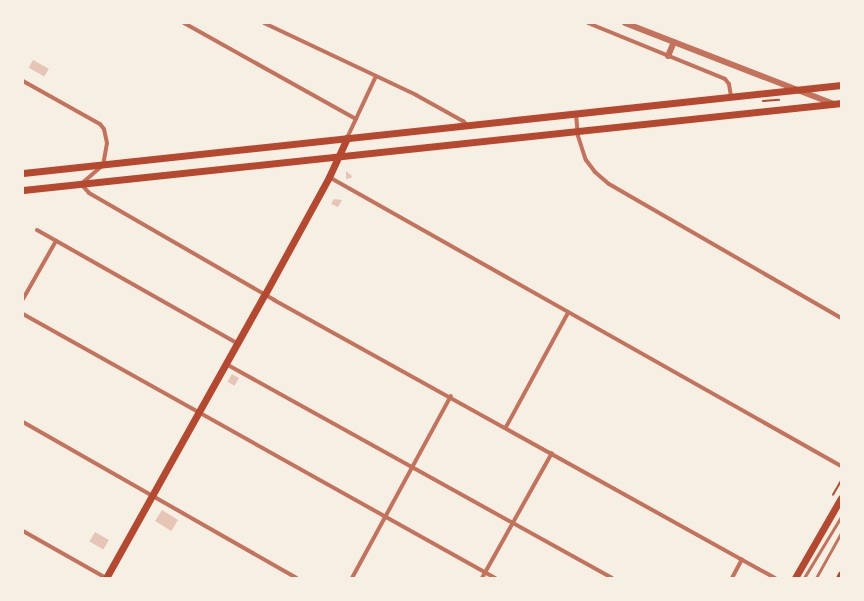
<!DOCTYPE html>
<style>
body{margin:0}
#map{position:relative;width:864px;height:601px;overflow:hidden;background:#f6efe4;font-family:Roboto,sans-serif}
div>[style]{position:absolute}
.building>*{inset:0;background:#e6c5b7;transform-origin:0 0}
.path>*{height:1.5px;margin:-0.75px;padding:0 0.75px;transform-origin:0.75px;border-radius:0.75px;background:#b5482f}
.service>*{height:2.5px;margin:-1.25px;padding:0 1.25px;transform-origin:1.25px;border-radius:1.25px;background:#c5725c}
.minor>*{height:4px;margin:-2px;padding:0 2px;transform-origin:2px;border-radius:2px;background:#c5725c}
.tertiary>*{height:6px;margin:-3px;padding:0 3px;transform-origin:3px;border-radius:3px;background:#c5725c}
.secondary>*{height:7px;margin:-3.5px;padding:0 3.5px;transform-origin:3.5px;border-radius:3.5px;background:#b5482f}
span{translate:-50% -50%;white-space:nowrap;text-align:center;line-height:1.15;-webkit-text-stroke:4px #f6efe4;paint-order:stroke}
.frame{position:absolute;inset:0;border:24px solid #f6efe4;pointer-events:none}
</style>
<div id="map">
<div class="building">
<div style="left:33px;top:60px;width:18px;height:9px;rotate:29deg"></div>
<div style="clip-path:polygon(346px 171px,352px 176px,351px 178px,346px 179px)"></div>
<div style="clip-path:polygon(334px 199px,342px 200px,338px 207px,331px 204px)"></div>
<div style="left:232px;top:374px;width:8px;height:9px;rotate:30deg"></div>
<div style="left:162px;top:510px;width:19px;height:13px;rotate:32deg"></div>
<div style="left:95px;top:532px;width:16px;height:11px;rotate:30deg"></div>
</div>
<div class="path">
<div style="left:763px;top:101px;width:16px;rotate:-4deg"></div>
<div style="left:833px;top:495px;width:16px;rotate:-60deg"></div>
</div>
<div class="service">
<div style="left:804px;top:578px;width:71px;rotate:-58.8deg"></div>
<div style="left:816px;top:578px;width:51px;rotate:-60.9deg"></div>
</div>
<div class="minor">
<div style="left:184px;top:23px;width:197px;rotate:29.2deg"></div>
<div style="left:264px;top:23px;width:168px;rotate:25.3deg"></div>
<div style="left:416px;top:95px;width:54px;rotate:29deg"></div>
<div style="left:463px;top:121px;width:6px;rotate:45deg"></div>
<div style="left:588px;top:23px;width:148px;rotate:22.2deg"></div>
<div style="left:725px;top:79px;width:6px;rotate:51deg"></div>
<div style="left:729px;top:84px;width:13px;rotate:81deg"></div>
<div style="left:23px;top:81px;width:88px;rotate:29.2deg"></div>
<div style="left:100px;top:124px;width:6px;rotate:51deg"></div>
<div style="left:104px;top:129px;width:14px;rotate:78deg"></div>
<div style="left:107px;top:143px;width:22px;rotate:100deg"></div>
<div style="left:103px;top:165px;width:29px;rotate:139deg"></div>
<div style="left:81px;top:184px;width:12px;rotate:48deg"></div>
<div style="left:89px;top:193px;width:214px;rotate:30deg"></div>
<div style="left:274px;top:300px;width:573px;rotate:29.03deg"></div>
<div style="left:576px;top:114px;width:22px;rotate:85deg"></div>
<div style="left:578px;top:136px;width:25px;rotate:72deg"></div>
<div style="left:586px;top:160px;width:15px;rotate:53deg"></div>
<div style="left:595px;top:172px;width:18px;rotate:41deg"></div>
<div style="left:609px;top:184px;width:268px;rotate:30deg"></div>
<div style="left:347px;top:138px;width:68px;rotate:-64.9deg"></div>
<div style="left:329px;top:177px;width:588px;rotate:29.44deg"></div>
<div style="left:37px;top:230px;width:230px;rotate:29.5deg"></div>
<div style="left:23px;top:299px;width:67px;rotate:-60.4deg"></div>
<div style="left:23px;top:314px;width:541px;rotate:29.22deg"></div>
<div style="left:226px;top:364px;width:441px;rotate:29deg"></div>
<div style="left:23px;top:422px;width:315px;rotate:29.7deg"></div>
<div style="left:506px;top:427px;width:130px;rotate:-61.5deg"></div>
<div style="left:23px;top:531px;width:95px;rotate:29.5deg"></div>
<div style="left:352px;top:578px;width:207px;rotate:-61.5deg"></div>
<div style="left:482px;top:578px;width:143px;rotate:-60.8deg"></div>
<div style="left:732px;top:578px;width:21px;rotate:-62deg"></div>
</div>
<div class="tertiary">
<div style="left:625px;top:23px;width:224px;rotate:21.2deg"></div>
<div style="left:668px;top:56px;width:15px;rotate:-67deg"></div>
</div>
<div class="secondary">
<div style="left:23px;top:173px;width:823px;rotate:-6.14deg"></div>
<div style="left:23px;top:190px;width:823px;rotate:-6.07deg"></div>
<div style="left:106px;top:578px;width:325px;rotate:-60.8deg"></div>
<div style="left:265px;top:294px;width:133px;rotate:-61.3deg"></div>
<div style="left:329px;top:177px;width:43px;rotate:-65.2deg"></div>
<div style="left:795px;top:578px;width:92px;rotate:-60.1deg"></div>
<div style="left:839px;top:578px;width:4px;rotate:-63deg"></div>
</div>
<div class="frame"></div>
</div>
